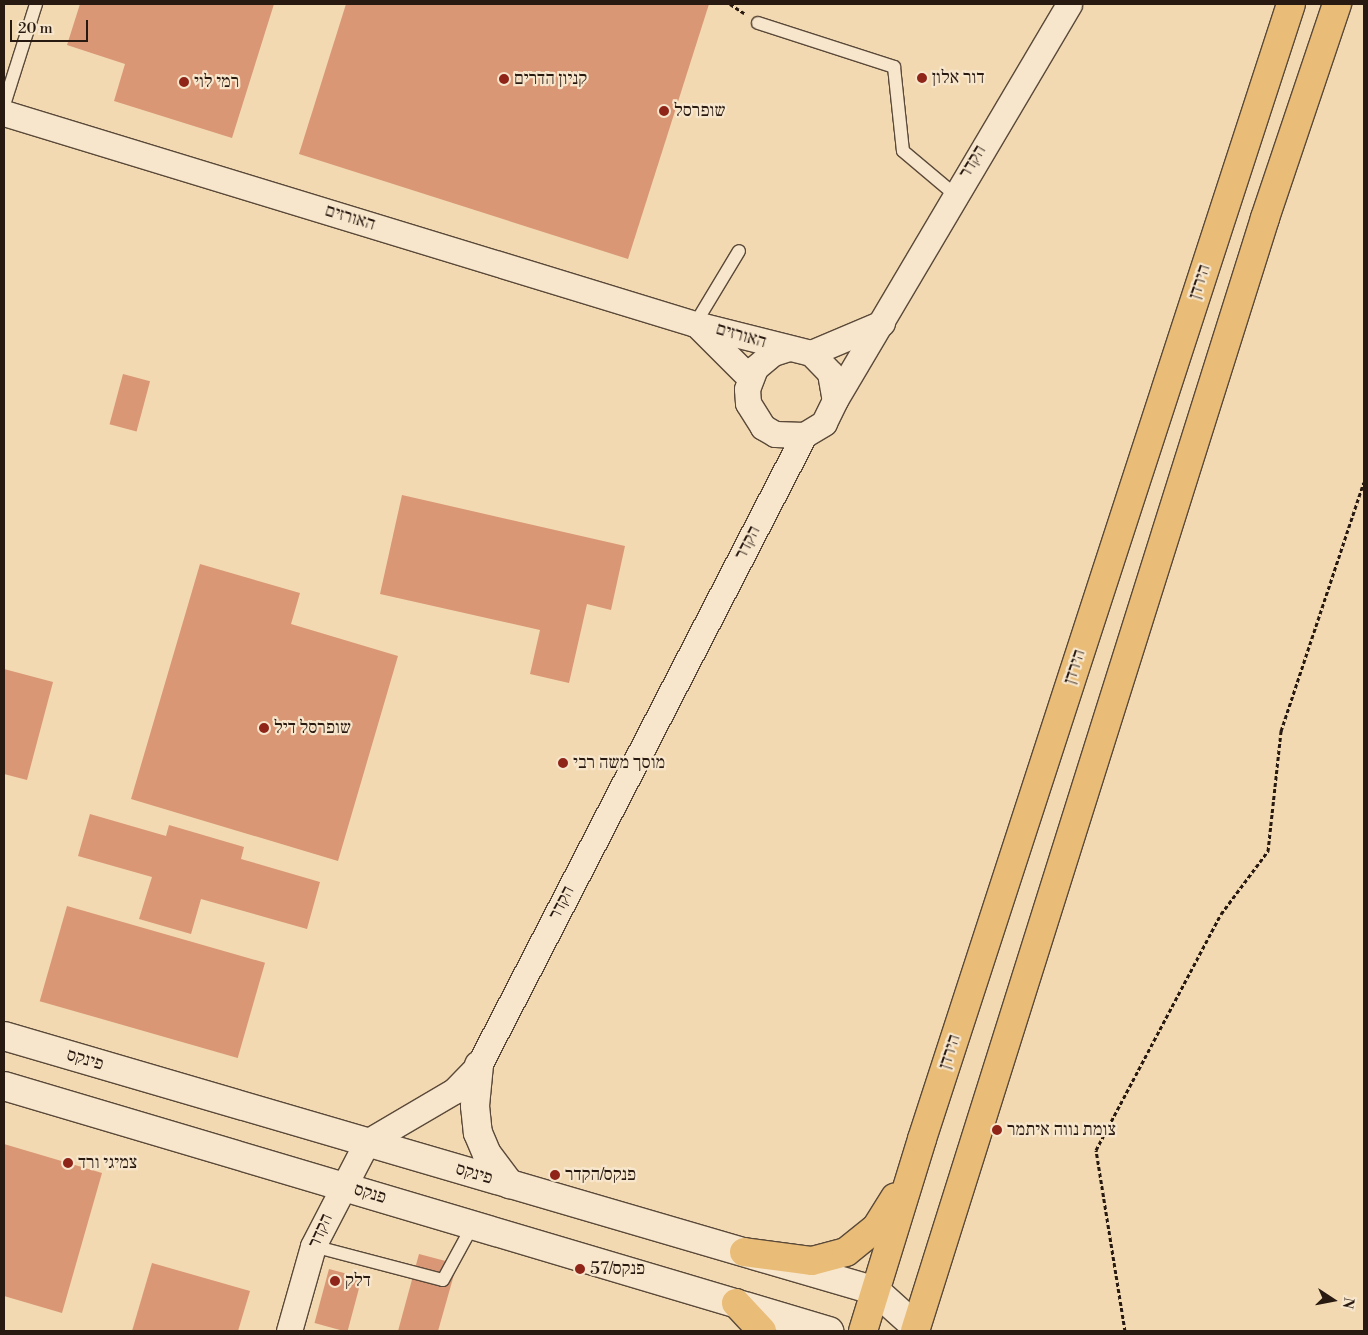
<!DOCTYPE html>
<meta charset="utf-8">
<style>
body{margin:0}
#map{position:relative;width:1368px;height:1335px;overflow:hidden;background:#f2d9b1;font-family:"Libre Bodoni","Frank Ruhl Libre",serif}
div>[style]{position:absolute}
.building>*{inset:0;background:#d99775;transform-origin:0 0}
.path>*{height:3px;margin-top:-1.5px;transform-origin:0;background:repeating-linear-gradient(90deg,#281911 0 4px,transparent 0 6.5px)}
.roads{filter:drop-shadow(1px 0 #5a4939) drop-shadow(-1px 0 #5a4939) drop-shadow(0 1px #5a4939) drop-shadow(0 -1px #5a4939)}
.lane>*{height:12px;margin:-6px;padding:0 6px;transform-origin:6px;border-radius:6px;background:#f7e6cc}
.street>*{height:25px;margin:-12.5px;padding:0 12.5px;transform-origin:12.5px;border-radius:12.5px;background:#f7e6cc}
.secondary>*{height:28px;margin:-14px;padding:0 14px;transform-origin:14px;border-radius:14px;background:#f7e6cc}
.highway>*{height:28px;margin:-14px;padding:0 14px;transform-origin:14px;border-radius:14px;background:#e9bc78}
.dots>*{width:14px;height:14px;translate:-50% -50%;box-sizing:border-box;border:2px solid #f7e6cc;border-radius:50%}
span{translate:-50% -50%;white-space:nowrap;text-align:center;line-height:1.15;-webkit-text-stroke:4.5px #f7e6cc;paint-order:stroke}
.poi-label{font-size:18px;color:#281911}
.left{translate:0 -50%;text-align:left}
.street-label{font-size:18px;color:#281911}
.frame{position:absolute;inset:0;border:5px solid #281911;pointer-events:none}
.north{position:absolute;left:1308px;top:1275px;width:50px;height:50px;-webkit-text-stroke:4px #f7e6cc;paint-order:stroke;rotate:101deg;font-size:14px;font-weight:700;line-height:20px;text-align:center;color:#281911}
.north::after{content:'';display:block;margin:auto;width:18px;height:22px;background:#281911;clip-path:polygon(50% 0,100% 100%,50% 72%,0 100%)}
.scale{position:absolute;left:10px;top:20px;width:78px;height:22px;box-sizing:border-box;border:2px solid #281911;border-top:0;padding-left:6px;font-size:15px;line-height:18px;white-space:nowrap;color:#281911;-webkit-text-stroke:4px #f7e6cc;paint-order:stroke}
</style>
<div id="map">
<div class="building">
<div style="clip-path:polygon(80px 4px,274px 4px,232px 138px,114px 101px,125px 64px,67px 45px)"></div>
<div style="clip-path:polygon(346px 4px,709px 4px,628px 259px,299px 154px)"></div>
<div style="left:123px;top:374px;width:28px;height:52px;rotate:15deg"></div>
<div style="clip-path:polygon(402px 495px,625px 546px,611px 610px,587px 604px,569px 683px,530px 674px,540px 630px,380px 594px)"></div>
<div style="clip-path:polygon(200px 564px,300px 593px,291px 624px,398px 656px,338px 861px,131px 799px)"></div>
<div style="clip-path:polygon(4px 669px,53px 682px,27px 780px,4px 774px)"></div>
<div style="clip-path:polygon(90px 814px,166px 836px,169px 825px,244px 847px,241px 859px,320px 882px,307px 929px,201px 899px,191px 934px,139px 919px,152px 877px,78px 856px)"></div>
<div style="left:67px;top:906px;width:206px;height:99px;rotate:16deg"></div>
<div style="clip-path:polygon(4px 1144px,102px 1173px,62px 1313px,4px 1296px)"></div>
<div style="clip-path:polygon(419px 1254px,457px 1264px,438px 1331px,398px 1331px)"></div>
<div style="clip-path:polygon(152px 1263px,250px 1291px,238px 1331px,132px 1331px)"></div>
<div style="left:329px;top:1269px;width:34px;height:56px;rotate:15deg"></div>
</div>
<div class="path">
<div style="left:730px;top:4px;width:17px;rotate:33deg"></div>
<div style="left:1125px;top:1331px;width:183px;rotate:-99.1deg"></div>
<div style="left:1096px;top:1150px;width:267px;rotate:-62.1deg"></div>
<div style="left:1221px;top:914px;width:79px;rotate:-53.3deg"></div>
<div style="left:1268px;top:851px;width:121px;rotate:-83.8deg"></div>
<div style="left:1281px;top:731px;width:262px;rotate:-71.6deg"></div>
</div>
<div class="roads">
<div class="lane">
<div style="left:758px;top:23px;width:143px;rotate:17.9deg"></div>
<div style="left:894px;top:67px;width:84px;rotate:83.9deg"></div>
<div style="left:903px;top:151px;width:67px;rotate:40.1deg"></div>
<div style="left:4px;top:105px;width:106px;rotate:-72.4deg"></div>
<div style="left:695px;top:324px;width:85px;rotate:-58.9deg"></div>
<div style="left:313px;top:1246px;width:134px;rotate:14.7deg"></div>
<div style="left:443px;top:1280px;width:63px;rotate:-61.4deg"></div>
</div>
<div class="street">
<div style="left:4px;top:113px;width:722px;rotate:16.98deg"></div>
<div style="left:695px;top:324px;width:120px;rotate:14deg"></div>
<div style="left:811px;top:353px;width:28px;rotate:46deg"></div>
<div style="left:830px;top:373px;width:27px;rotate:80deg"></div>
<div style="left:835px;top:400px;width:25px;rotate:116deg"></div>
<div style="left:824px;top:423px;width:23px;rotate:149deg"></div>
<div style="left:804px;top:435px;width:29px;rotate:-178deg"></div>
<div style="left:775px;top:434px;width:14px;rotate:-150deg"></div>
<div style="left:763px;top:427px;width:28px;rotate:-122deg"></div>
<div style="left:748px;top:403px;width:14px;rotate:-94deg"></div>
<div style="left:747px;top:389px;width:22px;rotate:-69deg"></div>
<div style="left:755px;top:368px;width:23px;rotate:-40deg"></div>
<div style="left:773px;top:353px;width:14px;rotate:-17deg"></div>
<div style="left:697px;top:325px;width:75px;rotate:45deg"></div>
<div style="left:811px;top:353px;width:77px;rotate:-22.9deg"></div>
<div style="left:835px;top:400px;width:460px;rotate:-59.4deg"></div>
<div style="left:289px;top:1331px;width:88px;rotate:-74.2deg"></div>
<div style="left:313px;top:1246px;width:117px;rotate:-62.6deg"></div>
<div style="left:367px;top:1142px;width:101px;rotate:-30.4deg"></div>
<div style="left:454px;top:1091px;width:36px;rotate:-46deg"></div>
<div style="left:479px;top:1065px;width:709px;rotate:-62.71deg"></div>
</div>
<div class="secondary">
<div style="left:4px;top:1036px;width:909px;rotate:16.3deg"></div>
<div style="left:876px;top:1291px;width:54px;rotate:42deg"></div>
<div style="left:479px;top:1065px;width:41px;rotate:95.6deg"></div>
<div style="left:475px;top:1106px;width:27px;rotate:84deg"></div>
<div style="left:478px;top:1133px;width:23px;rotate:67deg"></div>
<div style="left:487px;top:1154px;width:38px;rotate:53deg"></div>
<div style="left:4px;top:1086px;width:861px;rotate:16.54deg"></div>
</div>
<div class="highway">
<div style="left:744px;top:1252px;width:69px;rotate:7.5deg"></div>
<div style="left:812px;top:1261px;width:35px;rotate:-15deg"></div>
<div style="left:846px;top:1252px;width:38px;rotate:-39deg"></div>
<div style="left:876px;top:1228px;width:36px;rotate:-58deg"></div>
<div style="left:736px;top:1303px;width:38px;rotate:47deg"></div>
<div style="left:863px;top:1331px;width:201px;rotate:-72.9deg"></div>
<div style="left:922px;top:1139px;width:1193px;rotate:-71.99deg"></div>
<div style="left:915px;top:1331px;width:1167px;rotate:-72.54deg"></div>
<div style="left:1265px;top:218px;width:226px;rotate:-71.4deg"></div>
</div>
</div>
<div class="dots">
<div style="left:922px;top:78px;background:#8f2418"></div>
<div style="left:504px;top:79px;background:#8f2418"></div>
<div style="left:184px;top:82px;background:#8f2418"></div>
<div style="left:664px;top:111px;background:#8f2418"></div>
<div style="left:264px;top:728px;background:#8f2418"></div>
<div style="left:563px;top:763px;background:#8f2418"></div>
<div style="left:997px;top:1130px;background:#8f2418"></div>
<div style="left:68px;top:1163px;background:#8f2418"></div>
<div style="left:555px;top:1175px;background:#8f2418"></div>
<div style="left:580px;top:1269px;background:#8f2418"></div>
<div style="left:335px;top:1281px;background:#8f2418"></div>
</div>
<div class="poi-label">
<span class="left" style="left:932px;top:78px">דור אלון</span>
<span class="left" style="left:514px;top:79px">קניון הדרים</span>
<span class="left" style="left:194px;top:82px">רמי לוי</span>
<span class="left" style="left:674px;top:111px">שופרסל</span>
<span class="left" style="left:274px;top:728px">שופרסל דיל</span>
<span class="left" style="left:573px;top:763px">מוסך משה רבי</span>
<span class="left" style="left:1007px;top:1130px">צומת נווה איתמר</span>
<span class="left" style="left:78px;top:1163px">צמיגי ורד</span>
<span class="left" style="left:565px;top:1175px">פנקס/הקדר</span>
<span class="left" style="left:590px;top:1269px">פנקס/57</span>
<span class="left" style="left:345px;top:1281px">דלק</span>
</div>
<div class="street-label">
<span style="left:973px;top:162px;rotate:-59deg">הקדר</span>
<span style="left:350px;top:218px;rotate:17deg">האורזים</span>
<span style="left:1200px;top:282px;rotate:-72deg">הירדן</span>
<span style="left:741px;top:336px;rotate:16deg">האורזים</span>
<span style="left:748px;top:543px;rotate:-63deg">הקדר</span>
<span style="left:1075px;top:667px;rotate:-72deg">הירדן</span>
<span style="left:562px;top:903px;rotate:-63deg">הקדר</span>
<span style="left:950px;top:1052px;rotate:-72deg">הירדן</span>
<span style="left:85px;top:1060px;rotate:16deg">פינקס</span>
<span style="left:474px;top:1174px;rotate:16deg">פינקס</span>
<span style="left:370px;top:1194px;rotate:17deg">פנקס</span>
<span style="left:321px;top:1231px;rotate:-66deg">הקדר</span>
</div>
<div class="frame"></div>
<div class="north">N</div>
<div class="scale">20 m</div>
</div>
